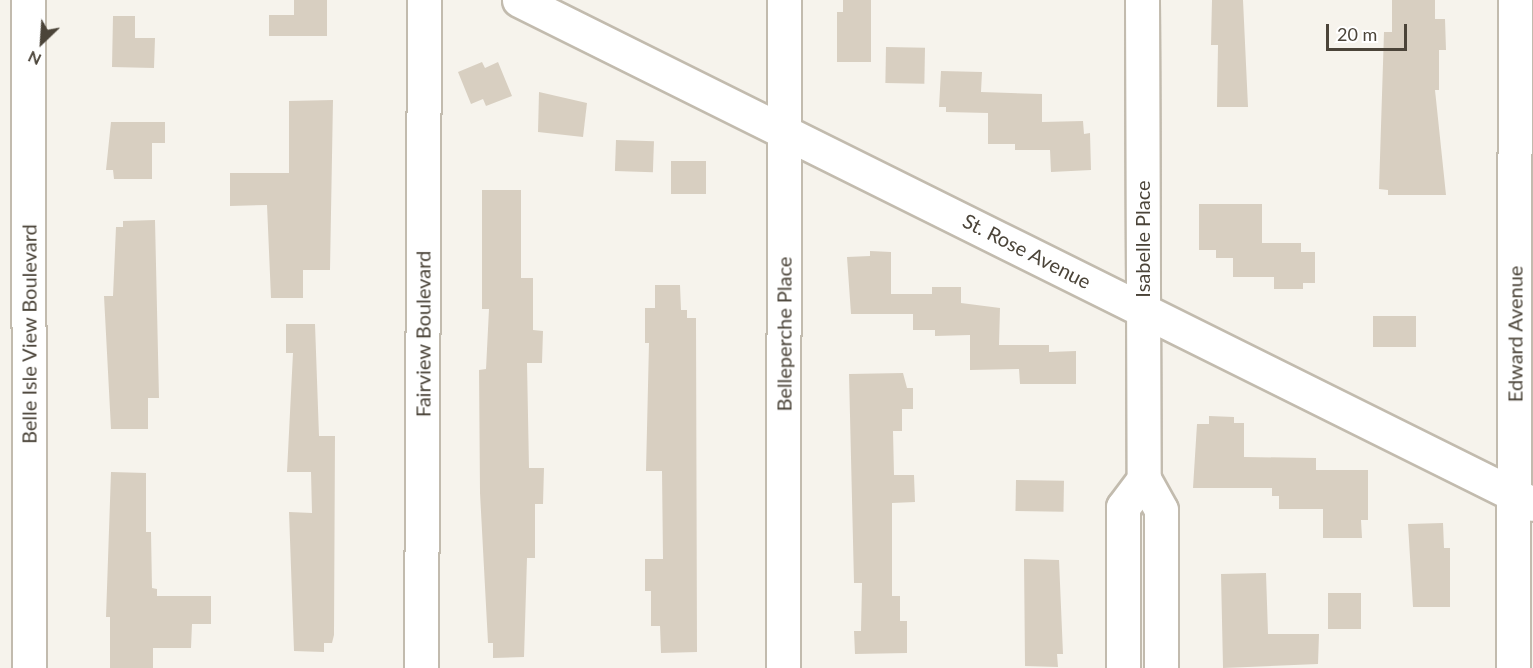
<!DOCTYPE html>
<style>
body{margin:0}
#map{position:relative;width:1533px;height:668px;overflow:hidden;background:#f6f3ec;font-family:Lato,sans-serif}
div>[style]{position:absolute}
.building>*{inset:0;background:#d8cfc1;transform-origin:0 0}
.roads{filter:drop-shadow(2px 0 #c2bbae) drop-shadow(-2px 0 #c2bbae) drop-shadow(0 2px #c2bbae) drop-shadow(0 -2px #c2bbae)}
.minor>*{height:33px;margin:-16.5px;padding:0 16.5px;transform-origin:16.5px;border-radius:16.5px;background:#fff}
span{translate:-50% -50%;white-space:nowrap;text-align:center;line-height:1.15;-webkit-text-stroke:6px #fff;paint-order:stroke}
.street-label{font-size:20px;color:#4b4439}
.north{position:absolute;left:12px;top:12px;width:60px;height:60px;-webkit-text-stroke:4px #fff;paint-order:stroke;rotate:205deg;font-size:16px;font-weight:700;line-height:24px;text-align:center;color:#4b4439}
.north::after{content:'';display:block;margin:auto;width:21px;height:27px;background:#4b4439;clip-path:polygon(50% 0,100% 100%,50% 72%,0 100%)}
.scale{position:absolute;left:1326px;top:24px;width:81px;height:27px;box-sizing:border-box;border:3px solid #4b4439;border-top:0;padding-left:8px;font-size:18px;line-height:21px;white-space:nowrap;color:#4b4439;-webkit-text-stroke:4px #fff;paint-order:stroke}
</style>
<div id="map">
<div class="building">
<div style="clip-path:polygon(294px 0,327px 0,327px 36px,269px 36px,269px 15px,294px 15px)"></div>
<div style="clip-path:polygon(843px 0,871px 0,871px 62px,837px 62px,837px 12px,843px 12px)"></div>
<div style="clip-path:polygon(1212px 0,1243px 0,1248px 107px,1217px 107px,1218px 45px,1211px 45px)"></div>
<div style="clip-path:polygon(1392px 0,1435px 0,1435px 19px,1445px 19px,1446px 50px,1439px 50px,1439px 90px,1435px 90px,1446px 195px,1388px 195px,1388px 190px,1379px 189px,1384px 32px,1392px 32px)"></div>
<div style="clip-path:polygon(113px 16px,135px 16px,135px 38px,155px 38px,154px 68px,112px 67px)"></div>
<div style="left:886px;top:47px;width:39px;height:36px;rotate:1deg"></div>
<div style="clip-path:polygon(482px 62px,485px 68px,498px 62px,512px 96px,486px 106px,483px 99px,471px 104px,458px 72px)"></div>
<div style="clip-path:polygon(941px 71px,982px 72px,981px 92px,1042px 94px,1042px 122px,1083px 121px,1084px 134px,1090px 133px,1091px 170px,1051px 172px,1050px 150px,1015px 150px,1015px 144px,988px 144px,988px 113px,946px 112px,946px 107px,939px 107px)"></div>
<div style="clip-path:polygon(539px 92px,587px 103px,583px 137px,538px 132px)"></div>
<div style="clip-path:polygon(333px 100px,330px 270px,303px 270px,303px 298px,271px 298px,267px 205px,230px 206px,230px 173px,289px 173px,289px 101px)"></div>
<div style="clip-path:polygon(111px 122px,165px 122px,165px 143px,152px 143px,152px 179px,114px 179px,113px 170px,106px 170px)"></div>
<div style="left:616px;top:140px;width:38px;height:31px;rotate:2deg"></div>
<div style="left:671px;top:161px;width:35px;height:33px"></div>
<div style="clip-path:polygon(482px 190px,521px 190px,521px 278px,533px 278px,533px 330px,543px 331px,542px 363px,527px 363px,529px 468px,544px 468px,543px 504px,535px 504px,535px 558px,527px 558px,524px 657px,493px 658px,493px 643px,488px 643px,480px 493px,479px 370px,486px 369px,489px 309px,482px 309px)"></div>
<div style="clip-path:polygon(1199px 204px,1262px 204px,1262px 243px,1301px 243px,1301px 252px,1315px 252px,1315px 283px,1303px 283px,1303px 289px,1274px 289px,1274px 277px,1233px 277px,1233px 258px,1216px 258px,1216px 250px,1199px 250px)"></div>
<div style="clip-path:polygon(155px 220px,159px 398px,148px 398px,148px 429px,111px 429px,104px 296px,113px 296px,116px 227px,123px 227px,123px 221px)"></div>
<div style="clip-path:polygon(870px 251px,891px 252px,891px 294px,932px 294px,932px 287px,961px 287px,961px 303px,1000px 308px,999px 345px,1049px 345px,1049px 352px,1076px 351px,1076px 384px,1020px 384px,1019px 369px,970px 370px,970px 335px,935px 336px,935px 330px,913px 330px,913px 314px,851px 314px,847px 257px,870px 256px)"></div>
<div style="clip-path:polygon(655px 285px,680px 285px,681px 310px,687px 310px,687px 318px,696px 318px,697px 652px,661px 653px,660px 626px,651px 626px,651px 591px,645px 591px,645px 559px,663px 559px,662px 471px,646px 471px,649px 343px,645px 343px,645px 308px,655px 308px)"></div>
<div style="left:1373px;top:316px;width:43px;height:31px"></div>
<div style="clip-path:polygon(286px 324px,315px 324px,319px 436px,335px 436px,334px 635px,332px 643px,324px 643px,324px 652px,294px 651px,289px 512px,312px 513px,311px 472px,287px 472px,293px 353px,286px 353px)"></div>
<div style="clip-path:polygon(903px 373px,907px 388px,913px 388px,913px 409px,902px 409px,902px 431px,893px 431px,894px 475px,914px 475px,915px 502px,892px 503px,892px 596px,900px 596px,900px 621px,907px 621px,907px 653px,855px 654px,854px 631px,861px 631px,862px 583px,854px 583px,849px 374px)"></div>
<div style="clip-path:polygon(1209px 416px,1234px 417px,1234px 423px,1244px 423px,1244px 457px,1316px 458px,1316px 470px,1368px 470px,1368px 520px,1361px 520px,1362px 538px,1323px 538px,1323px 509px,1279px 509px,1279px 496px,1272px 496px,1272px 488px,1193px 488px,1197px 424px,1209px 424px)"></div>
<div style="clip-path:polygon(111px 472px,146px 473px,146px 532px,151px 532px,152px 588px,157px 589px,157px 596px,211px 596px,211px 624px,192px 624px,191px 648px,153px 648px,153px 668px,110px 668px,110px 617px,106px 617px)"></div>
<div style="left:1016px;top:480px;width:48px;height:31px;rotate:1deg"></div>
<div style="clip-path:polygon(1443px 523px,1444px 548px,1450px 548px,1450px 607px,1413px 607px,1408px 524px)"></div>
<div style="clip-path:polygon(1024px 559px,1059px 560px,1063px 654px,1057px 654px,1058px 667px,1025px 666px)"></div>
<div style="clip-path:polygon(1266px 573px,1268px 634px,1319px 634px,1318px 664px,1223px 668px,1221px 574px)"></div>
<div style="left:1328px;top:593px;width:33px;height:36px"></div>
</div>
<div class="roads">
<div class="minor">
<div style="left:28px;top:0;width:668px;rotate:89.91deg"></div>
<div style="left:519px;top:0;width:1132px;rotate:26.43deg"></div>
<div style="left:1142px;top:0;width:479px;rotate:89.8deg"></div>
<div style="left:1144px;top:479px;width:35px;rotate:61deg"></div>
<div style="left:1161px;top:510px;width:158px;rotate:90deg"></div>
<div style="left:421px;top:668px;width:668px;rotate:-89.74deg"></div>
<div style="left:783px;top:668px;width:668px;rotate:-89.91deg"></div>
<div style="left:1123px;top:668px;width:161px;rotate:-90deg"></div>
<div style="left:1123px;top:507px;width:35px;rotate:-53deg"></div>
<div style="left:1513px;top:668px;width:668px;rotate:-89.83deg"></div>
</div>
</div>
<div class="street-label">
<span style="left:1142px;top:239px;rotate:-90deg">Isabelle Place</span>
<span style="left:1027px;top:251px;rotate:27deg">St. Rose Avenue</span>
<span style="left:29px;top:334px;rotate:-90deg">Belle Isle View Boulevard</span>
<span style="left:423px;top:334px;rotate:-90deg">Fairview Boulevard</span>
<span style="left:784px;top:334px;rotate:-90deg">Belleperche Place</span>
<span style="left:1515px;top:334px;rotate:-90deg">Edward Avenue</span>
</div>
<div class="north">N</div>
<div class="scale">20 m</div>
</div>
